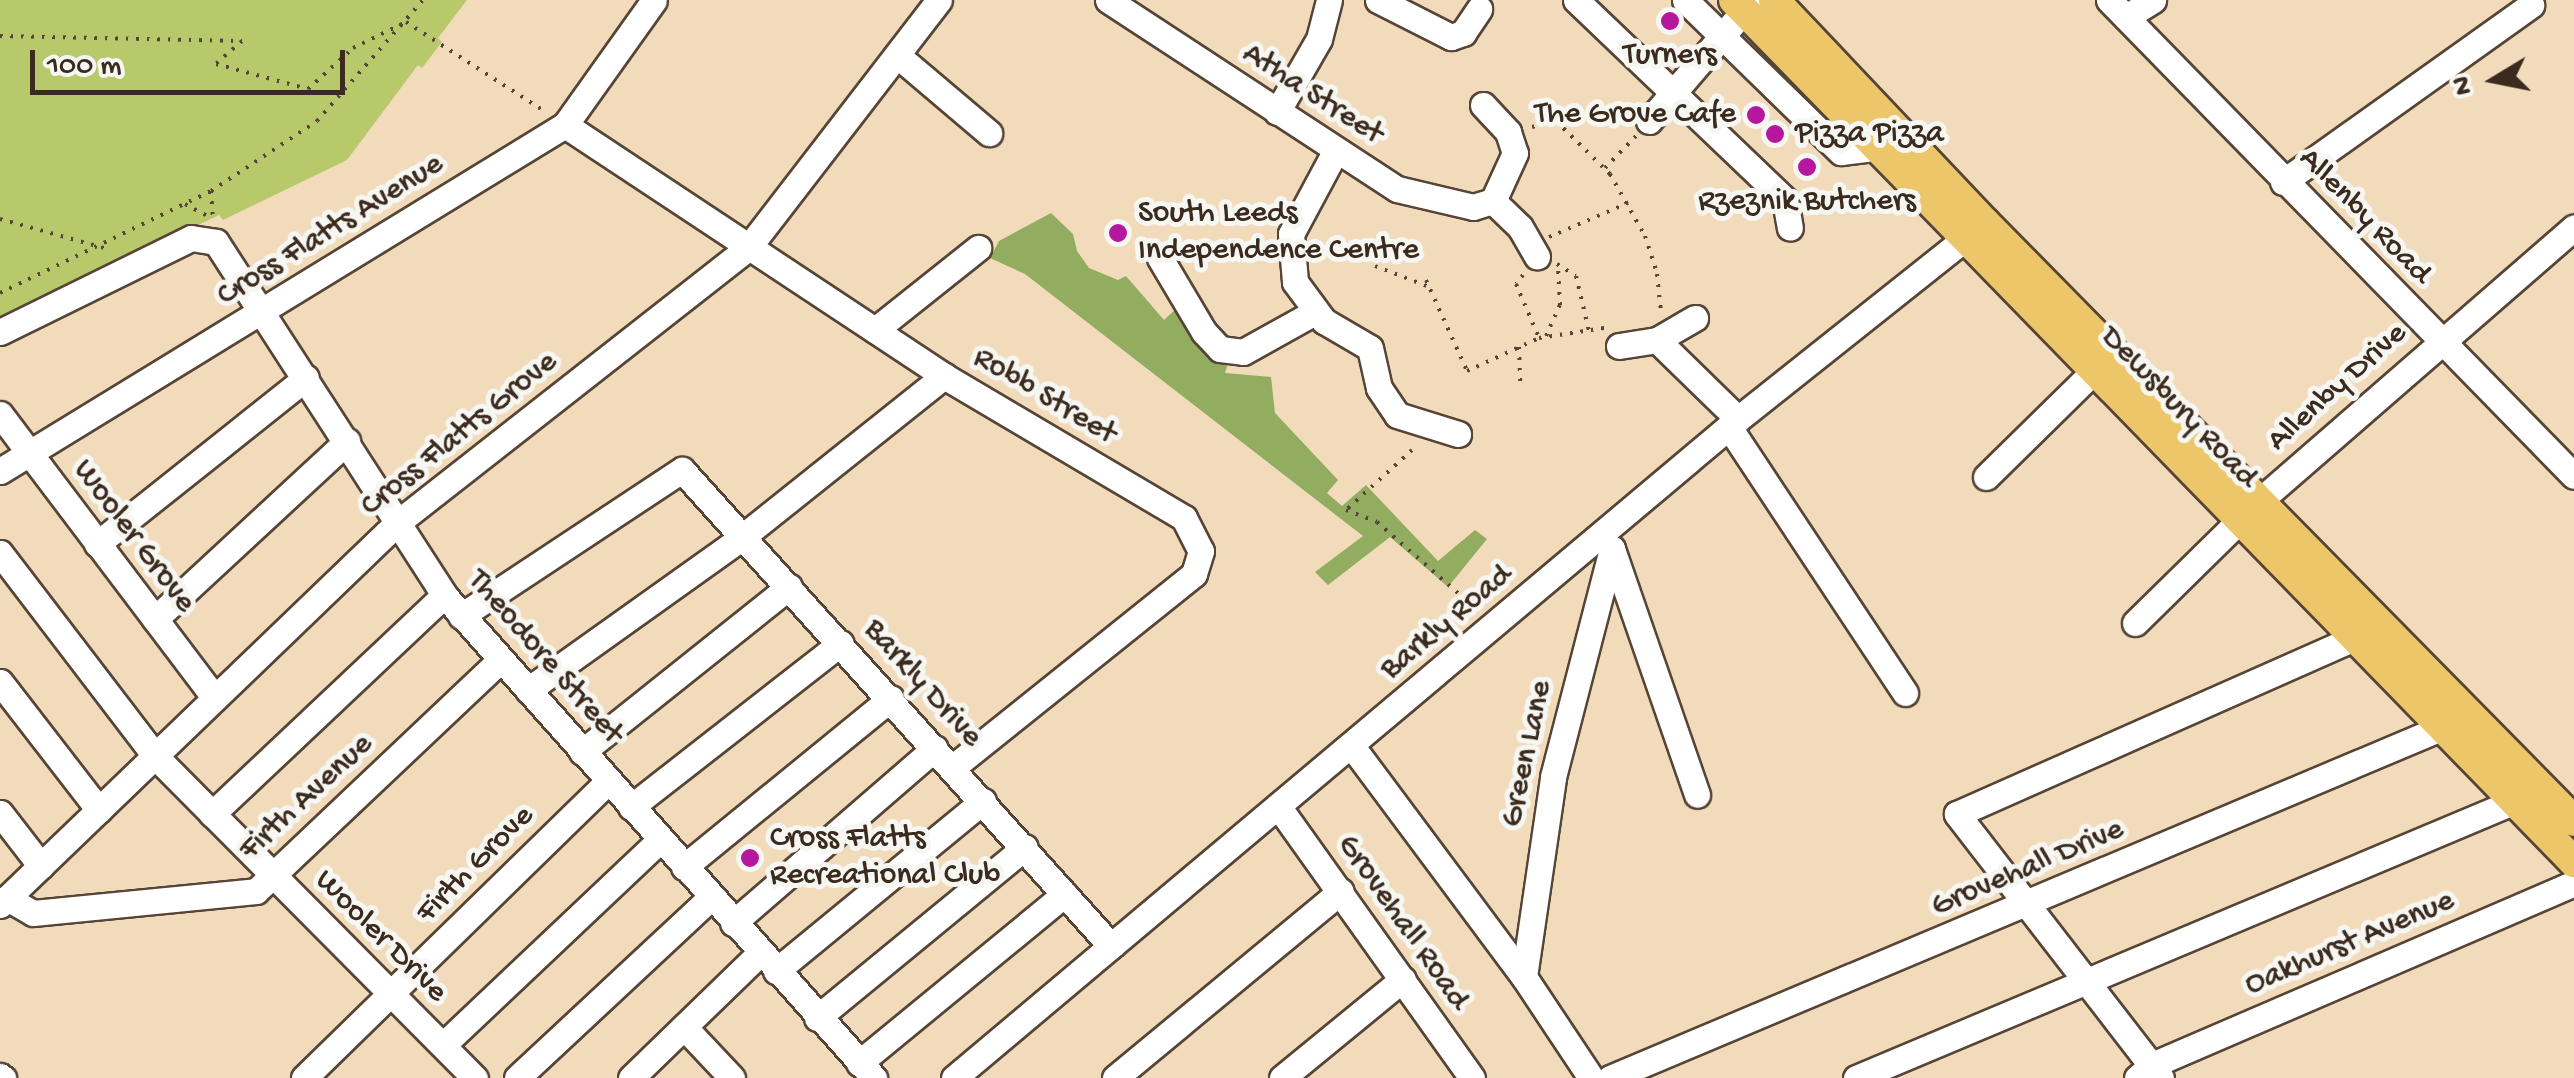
<!DOCTYPE html>
<style>
body{margin:0}
#map{position:relative;width:2574px;height:1078px;overflow:hidden;background:#f2dbbb;font-family:"Gochi Hand",sans-serif}
div>[style]{position:absolute}
.green>*{inset:0;background:#b8c96c}
.forest>*{inset:0;background:#92ad60}
.path>*{height:4px;margin-top:-2px;transform-origin:0;background:repeating-linear-gradient(90deg,#564536 0 2.5px,transparent 0 10.5px)}
.roads{filter:drop-shadow(2px 0 #564536) drop-shadow(-2px 0 #564536) drop-shadow(0 2px #564536) drop-shadow(0 -2px #564536)}
.minor>*{height:25px;margin:-12.5px;padding:0 12.5px;transform-origin:12.5px;border-radius:12.5px;background:#fff}
.major>*{height:30px;margin:-15px;padding:0 15px;transform-origin:15px;border-radius:15px;background:#ecc669}
.dots>*{width:28px;height:28px;translate:-50% -50%;box-sizing:border-box;border:5px solid #f6f6f2;border-radius:50%}
span{translate:-50% -50%;white-space:nowrap;text-align:center;line-height:1.15;-webkit-text-stroke:10px #f6f6f2;paint-order:stroke}
.poi-label{font-size:32px;color:#3b2a1e}
.right{translate:-100% -50%;text-align:right}
.left{translate:0 -50%;text-align:left}
.street-label{font-size:32px;color:#3b2a1e}
.north{position:absolute;left:2444px;top:30px;width:100px;height:100px;-webkit-text-stroke:8px #f6f6f2;paint-order:stroke;rotate:260deg;font-size:28px;font-weight:700;line-height:40px;text-align:center;color:#3b2a1e}
.north::after{content:'';display:block;margin:auto;width:35px;height:45px;background:#3b2a1e;clip-path:polygon(50% 0,100% 100%,50% 72%,0 100%)}
.scale{position:absolute;left:30px;top:50px;width:315px;height:45px;box-sizing:border-box;border:5px solid #3b2a1e;border-top:0;padding-left:12px;font-size:30px;line-height:35px;white-space:nowrap;color:#3b2a1e;-webkit-text-stroke:8px #f6f6f2;paint-order:stroke}
</style>
<div id="map">
<div class="green">
<div style="clip-path:polygon(0 0,467px 0,438px 38px,442px 42px,422px 68px,418px 65px,347px 160px,223px 220px,219px 215px,0 321px)"></div>
</div>
<div class="forest">
<div style="clip-path:polygon(1051px 213px,1073px 234px,1077px 251px,1089px 268px,1118px 280px,1126px 276px,1164px 320px,1177px 308px,1229px 360px,1225px 373px,1271px 377px,1275px 413px,1338px 480px,1327px 493px,1342px 506px,1366px 485px,1438px 561px,1475px 530px,1487px 539px,1448px 587px,1390px 537px,1328px 585px,1315px 572px,1363px 536px,1025px 274px,990px 258px,999px 241px)"></div>
</div>
<div class="path">
<div style="left:0;top:36px;width:242px;rotate:1.2deg"></div>
<div style="left:242px;top:41px;width:35px;rotate:139deg"></div>
<div style="left:216px;top:64px;width:95px;rotate:15.2deg"></div>
<div style="left:308px;top:89px;width:61px;rotate:-42.3deg"></div>
<div style="left:353px;top:48px;width:59px;rotate:-26.1deg"></div>
<div style="left:406px;top:22px;width:164px;rotate:32.8deg"></div>
<div style="left:1532px;top:127px;width:25px;rotate:-14deg"></div>
<div style="left:1556px;top:121px;width:76px;rotate:44.5deg"></div>
<div style="left:1610px;top:174px;width:71px;rotate:60.6deg"></div>
<div style="left:1645px;top:236px;width:40px;rotate:72deg"></div>
<div style="left:1657px;top:274px;width:39px;rotate:84deg"></div>
<div style="left:1605px;top:168px;width:45px;rotate:-45.9deg"></div>
<div style="left:211px;top:191px;width:30px;rotate:86deg"></div>
<div style="left:185px;top:204px;width:26px;rotate:28deg"></div>
<div style="left:0;top:219px;width:115px;rotate:15.6deg"></div>
<div style="left:1549px;top:237px;width:86px;rotate:-23.3deg"></div>
<div style="left:1557px;top:264px;width:22px;rotate:32deg"></div>
<div style="left:1576px;top:276px;width:57px;rotate:76.7deg"></div>
<div style="left:1375px;top:266px;width:56px;rotate:21deg"></div>
<div style="left:1523px;top:275px;width:11px;rotate:128deg"></div>
<div style="left:1516px;top:284px;width:59px;rotate:66.9deg"></div>
<div style="left:1426px;top:280px;width:100px;rotate:65.7deg"></div>
<div style="left:1467px;top:371px;width:79px;rotate:-24.6deg"></div>
<div style="left:1539px;top:338px;width:66px;rotate:-8.7deg"></div>
<div style="left:0;top:293px;width:234px;rotate:-25.8deg"></div>
<div style="left:211px;top:191px;width:127px;rotate:-33.4deg"></div>
<div style="left:317px;top:121px;width:161px;rotate:-48.8deg"></div>
<div style="left:1546px;top:336px;width:34px;rotate:-66deg"></div>
<div style="left:1560px;top:305px;width:36px;rotate:-93deg"></div>
<div style="left:1519px;top:347px;width:34px;rotate:88deg"></div>
<div style="left:1412px;top:450px;width:89px;rotate:137.7deg"></div>
<div style="left:1346px;top:510px;width:33px;rotate:21deg"></div>
<div style="left:1377px;top:522px;width:132px;rotate:41.3deg"></div>
</div>
<div class="roads">
<div class="minor">
<div style="left:1108px;top:0;width:345px;rotate:33.2deg"></div>
<div style="left:1397px;top:189px;width:78px;rotate:13.3deg"></div>
<div style="left:1473px;top:207px;width:21px;rotate:-17deg"></div>
<div style="left:1493px;top:201px;width:37px;rotate:44deg"></div>
<div style="left:1520px;top:227px;width:34px;rotate:60deg"></div>
<div style="left:1378px;top:0;width:82px;rotate:26.9deg"></div>
<div style="left:1451px;top:37px;width:13px;rotate:-18deg"></div>
<div style="left:1463px;top:33px;width:29px;rotate:-56deg"></div>
<div style="left:1576px;top:0;width:289px;rotate:43.7deg"></div>
<div style="left:1785px;top:200px;width:28px;rotate:80deg"></div>
<div style="left:1685px;top:0;width:218px;rotate:44.3deg"></div>
<div style="left:1841px;top:152px;width:35px;rotate:-7deg"></div>
<div style="left:2109px;top:0;width:665px;rotate:45.67deg"></div>
<div style="left:2126px;top:17px;width:32px;rotate:-32deg"></div>
<div style="left:897px;top:55px;width:121px;rotate:40.3deg"></div>
<div style="left:1483px;top:105px;width:37px;rotate:47deg"></div>
<div style="left:1508px;top:132px;width:22px;rotate:72deg"></div>
<div style="left:1515px;top:153px;width:53px;rotate:114.6deg"></div>
<div style="left:1277px;top:112px;width:84px;rotate:-60.1deg"></div>
<div style="left:1319px;top:39px;width:40px;rotate:-75.6deg"></div>
<div style="left:1649px;top:121px;width:160px;rotate:-49.3deg"></div>
<div style="left:565px;top:125px;width:455px;rotate:33.5deg"></div>
<div style="left:944px;top:376px;width:279px;rotate:30.6deg"></div>
<div style="left:1184px;top:518px;width:37px;rotate:63deg"></div>
<div style="left:1201px;top:551px;width:24px;rotate:107deg"></div>
<div style="left:1194px;top:574px;width:309px;rotate:141.3deg"></div>
<div style="left:1336px;top:150px;width:95px;rotate:118.2deg"></div>
<div style="left:1291px;top:234px;width:48px;rotate:85.2deg"></div>
<div style="left:1295px;top:282px;width:49px;rotate:53.4deg"></div>
<div style="left:1324px;top:321px;width:53px;rotate:30.4deg"></div>
<div style="left:1370px;top:348px;width:41px;rotate:77.3deg"></div>
<div style="left:1379px;top:388px;width:32px;rotate:56deg"></div>
<div style="left:1397px;top:415px;width:64px;rotate:17.3deg"></div>
<div style="left:2283px;top:182px;width:305px;rotate:-35.5deg"></div>
<div style="left:1160px;top:258px;width:86px;rotate:59.3deg"></div>
<div style="left:1204px;top:332px;width:23px;rotate:47deg"></div>
<div style="left:1220px;top:349px;width:23px;rotate:7deg"></div>
<div style="left:1243px;top:352px;width:82px;rotate:-29.1deg"></div>
<div style="left:875px;top:330px;width:132px;rotate:-38.5deg"></div>
<div style="left:0;top:332px;width:213px;rotate:-26.2deg"></div>
<div style="left:191px;top:238px;width:25px;rotate:9deg"></div>
<div style="left:216px;top:242px;width:420px;rotate:57.1deg"></div>
<div style="left:444px;top:595px;width:647px;rotate:48.32deg"></div>
<div style="left:1657px;top:340px;width:113px;rotate:44.3deg"></div>
<div style="left:1619px;top:346px;width:38px;rotate:-9deg"></div>
<div style="left:1657px;top:340px;width:44px;rotate:-30.1deg"></div>
<div style="left:0;top:414px;width:356px;rotate:52.9deg"></div>
<div style="left:1729px;top:427px;width:319px;rotate:56.5deg"></div>
<div style="left:0;top:471px;width:663px;rotate:-31.48deg"></div>
<div style="left:565px;top:125px;width:153px;rotate:-54.5deg"></div>
<div style="left:1986px;top:477px;width:170px;rotate:-44.5deg"></div>
<div style="left:97px;top:544px;width:267px;rotate:-38.5deg"></div>
<div style="left:1612px;top:549px;width:260px;rotate:70.9deg"></div>
<div style="left:0;top:553px;width:255px;rotate:52.6deg"></div>
<div style="left:155px;top:756px;width:454px;rotate:45.2deg"></div>
<div style="left:461px;top:616px;width:265px;rotate:-33.5deg"></div>
<div style="left:682px;top:470px;width:641px;rotate:47.97deg"></div>
<div style="left:155px;top:619px;width:262px;rotate:-42.8deg"></div>
<div style="left:2135px;top:623px;width:171px;rotate:-44.5deg"></div>
<div style="left:2257px;top:503px;width:420px;rotate:-41deg"></div>
<div style="left:0;top:682px;width:162px;rotate:52.3deg"></div>
<div style="left:528px;top:690px;width:262px;rotate:-35.5deg"></div>
<div style="left:741px;top:538px;width:260px;rotate:-38.6deg"></div>
<div style="left:1351px;top:745px;width:289px;rotate:53.3deg"></div>
<div style="left:1524px;top:977px;width:121px;rotate:56.4deg"></div>
<div style="left:582px;top:752px;width:265px;rotate:-38.6deg"></div>
<div style="left:1278px;top:806px;width:334px;rotate:54.5deg"></div>
<div style="left:631px;top:807px;width:266px;rotate:-38deg"></div>
<div style="left:0;top:813px;width:67px;rotate:52.3deg"></div>
<div style="left:212px;top:814px;width:319px;rotate:-43.3deg"></div>
<div style="left:684px;top:867px;width:267px;rotate:-39.2deg"></div>
<div style="left:7px;top:898px;width:30px;rotate:30deg"></div>
<div style="left:33px;top:913px;width:224px;rotate:-5.6deg"></div>
<div style="left:256px;top:891px;width:337px;rotate:-43.4deg"></div>
<div style="left:0;top:905px;width:551px;rotate:-43.9deg"></div>
<div style="left:397px;top:523px;width:446px;rotate:-38.1deg"></div>
<div style="left:748px;top:248px;width:313px;rotate:-52.4deg"></div>
<div style="left:733px;top:923px;width:267px;rotate:-40.9deg"></div>
<div style="left:776px;top:971px;width:268px;rotate:-39.4deg"></div>
<div style="left:1524px;top:977px;width:202px;rotate:-81.7deg"></div>
<div style="left:1553px;top:777px;width:236px;rotate:-75.5deg"></div>
<div style="left:817px;top:1018px;width:269px;rotate:-39.4deg"></div>
<div style="left:684px;top:1027px;width:70px;rotate:46.7deg"></div>
<div style="left:443px;top:1045px;width:299px;rotate:-43.4deg"></div>
<div style="left:859px;top:1063px;width:266px;rotate:-39.4deg"></div>
<div style="left:0;top:1076px;width:4px;rotate:34deg"></div>
<div style="left:304px;top:1078px;width:425px;rotate:-44.3deg"></div>
<div style="left:517px;top:1078px;width:265px;rotate:-43deg"></div>
<div style="left:631px;top:1078px;width:180px;rotate:-44.1deg"></div>
<div style="left:954px;top:1078px;width:1024px;rotate:-40.05deg"></div>
<div style="left:1738px;top:419px;width:310px;rotate:-38.5deg"></div>
<div style="left:1115px;top:1078px;width:293px;rotate:-39.6deg"></div>
<div style="left:1282px;top:1078px;width:156px;rotate:-39.3deg"></div>
<div style="left:1610px;top:1078px;width:922px;rotate:-22.84deg"></div>
<div style="left:1856px;top:1078px;width:713px;rotate:-22.79deg"></div>
<div style="left:2137px;top:1078px;width:20px;rotate:-41deg"></div>
<div style="left:2152px;top:1065px;width:460px;rotate:-23.3deg"></div>
<div style="left:2161px;top:1078px;width:334px;rotate:-127.7deg"></div>
<div style="left:1957px;top:814px;width:434px;rotate:-23.9deg"></div>
</div>
<div class="major">
<div style="left:1734px;top:0;width:1204px;rotate:45.74deg"></div>
<div style="left:1774px;top:0;width:307px;rotate:46.6deg"></div>
<div style="left:1985px;top:223px;width:839px;rotate:45.43deg"></div>
</div>
</div>
<div class="dots">
<div style="left:1670px;top:21px;background:#b5179e"></div>
<div style="left:1756px;top:115px;background:#b5179e"></div>
<div style="left:1775px;top:134px;background:#b5179e"></div>
<div style="left:1807px;top:167px;background:#b5179e"></div>
<div style="left:1118px;top:233px;background:#b5179e"></div>
<div style="left:750px;top:858px;background:#b5179e"></div>
</div>
<div class="poi-label">
<span style="left:1670px;top:56px">Turners</span>
<span class="right" style="left:1736px;top:115px">The Grove Cafe</span>
<span class="left" style="left:1795px;top:134px">Pizza Pizza</span>
<span style="left:1807px;top:202px">Rzeznik Butchers</span>
<span class="left" style="left:1138px;top:233px">South Leeds<br>Independence Centre</span>
<span class="left" style="left:770px;top:858px">Cross Flatts<br>Recreational Club</span>
</div>
<div class="street-label">
<span style="left:1312px;top:95px;rotate:33deg">Atha Street</span>
<span style="left:2364px;top:217px;rotate:46deg">Allenby Road</span>
<span style="left:331px;top:231px;rotate:-32deg">Cross Flatts Avenue</span>
<span style="left:2338px;top:388px;rotate:-42deg">Allenby Drive</span>
<span style="left:1044px;top:397px;rotate:31deg">Robb Street</span>
<span style="left:2178px;top:408px;rotate:46deg">Dewsbury Road</span>
<span style="left:460px;top:435px;rotate:-39deg">Cross Flatts Grove</span>
<span style="left:133px;top:537px;rotate:53deg">Wooler Grove</span>
<span style="left:1447px;top:623px;rotate:-40deg">Barkly Road</span>
<span style="left:544px;top:658px;rotate:49deg">Theodore Street</span>
<span style="left:922px;top:684px;rotate:48deg">Barkly Drive</span>
<span style="left:1528px;top:754px;rotate:-78deg">Green Lane</span>
<span style="left:307px;top:798px;rotate:-43deg">Firth Avenue</span>
<span style="left:476px;top:865px;rotate:-45deg">Firth Grove</span>
<span style="left:2028px;top:869px;rotate:-23deg">Grovehall Drive</span>
<span style="left:1402px;top:923px;rotate:55deg">Grovehall Road</span>
<span style="left:380px;top:937px;rotate:45deg">Wooler Drive</span>
<span style="left:2350px;top:944px;rotate:-23deg">Oakhurst Avenue</span>
</div>
<div class="north">N</div>
<div class="scale">100 m</div>
</div>
